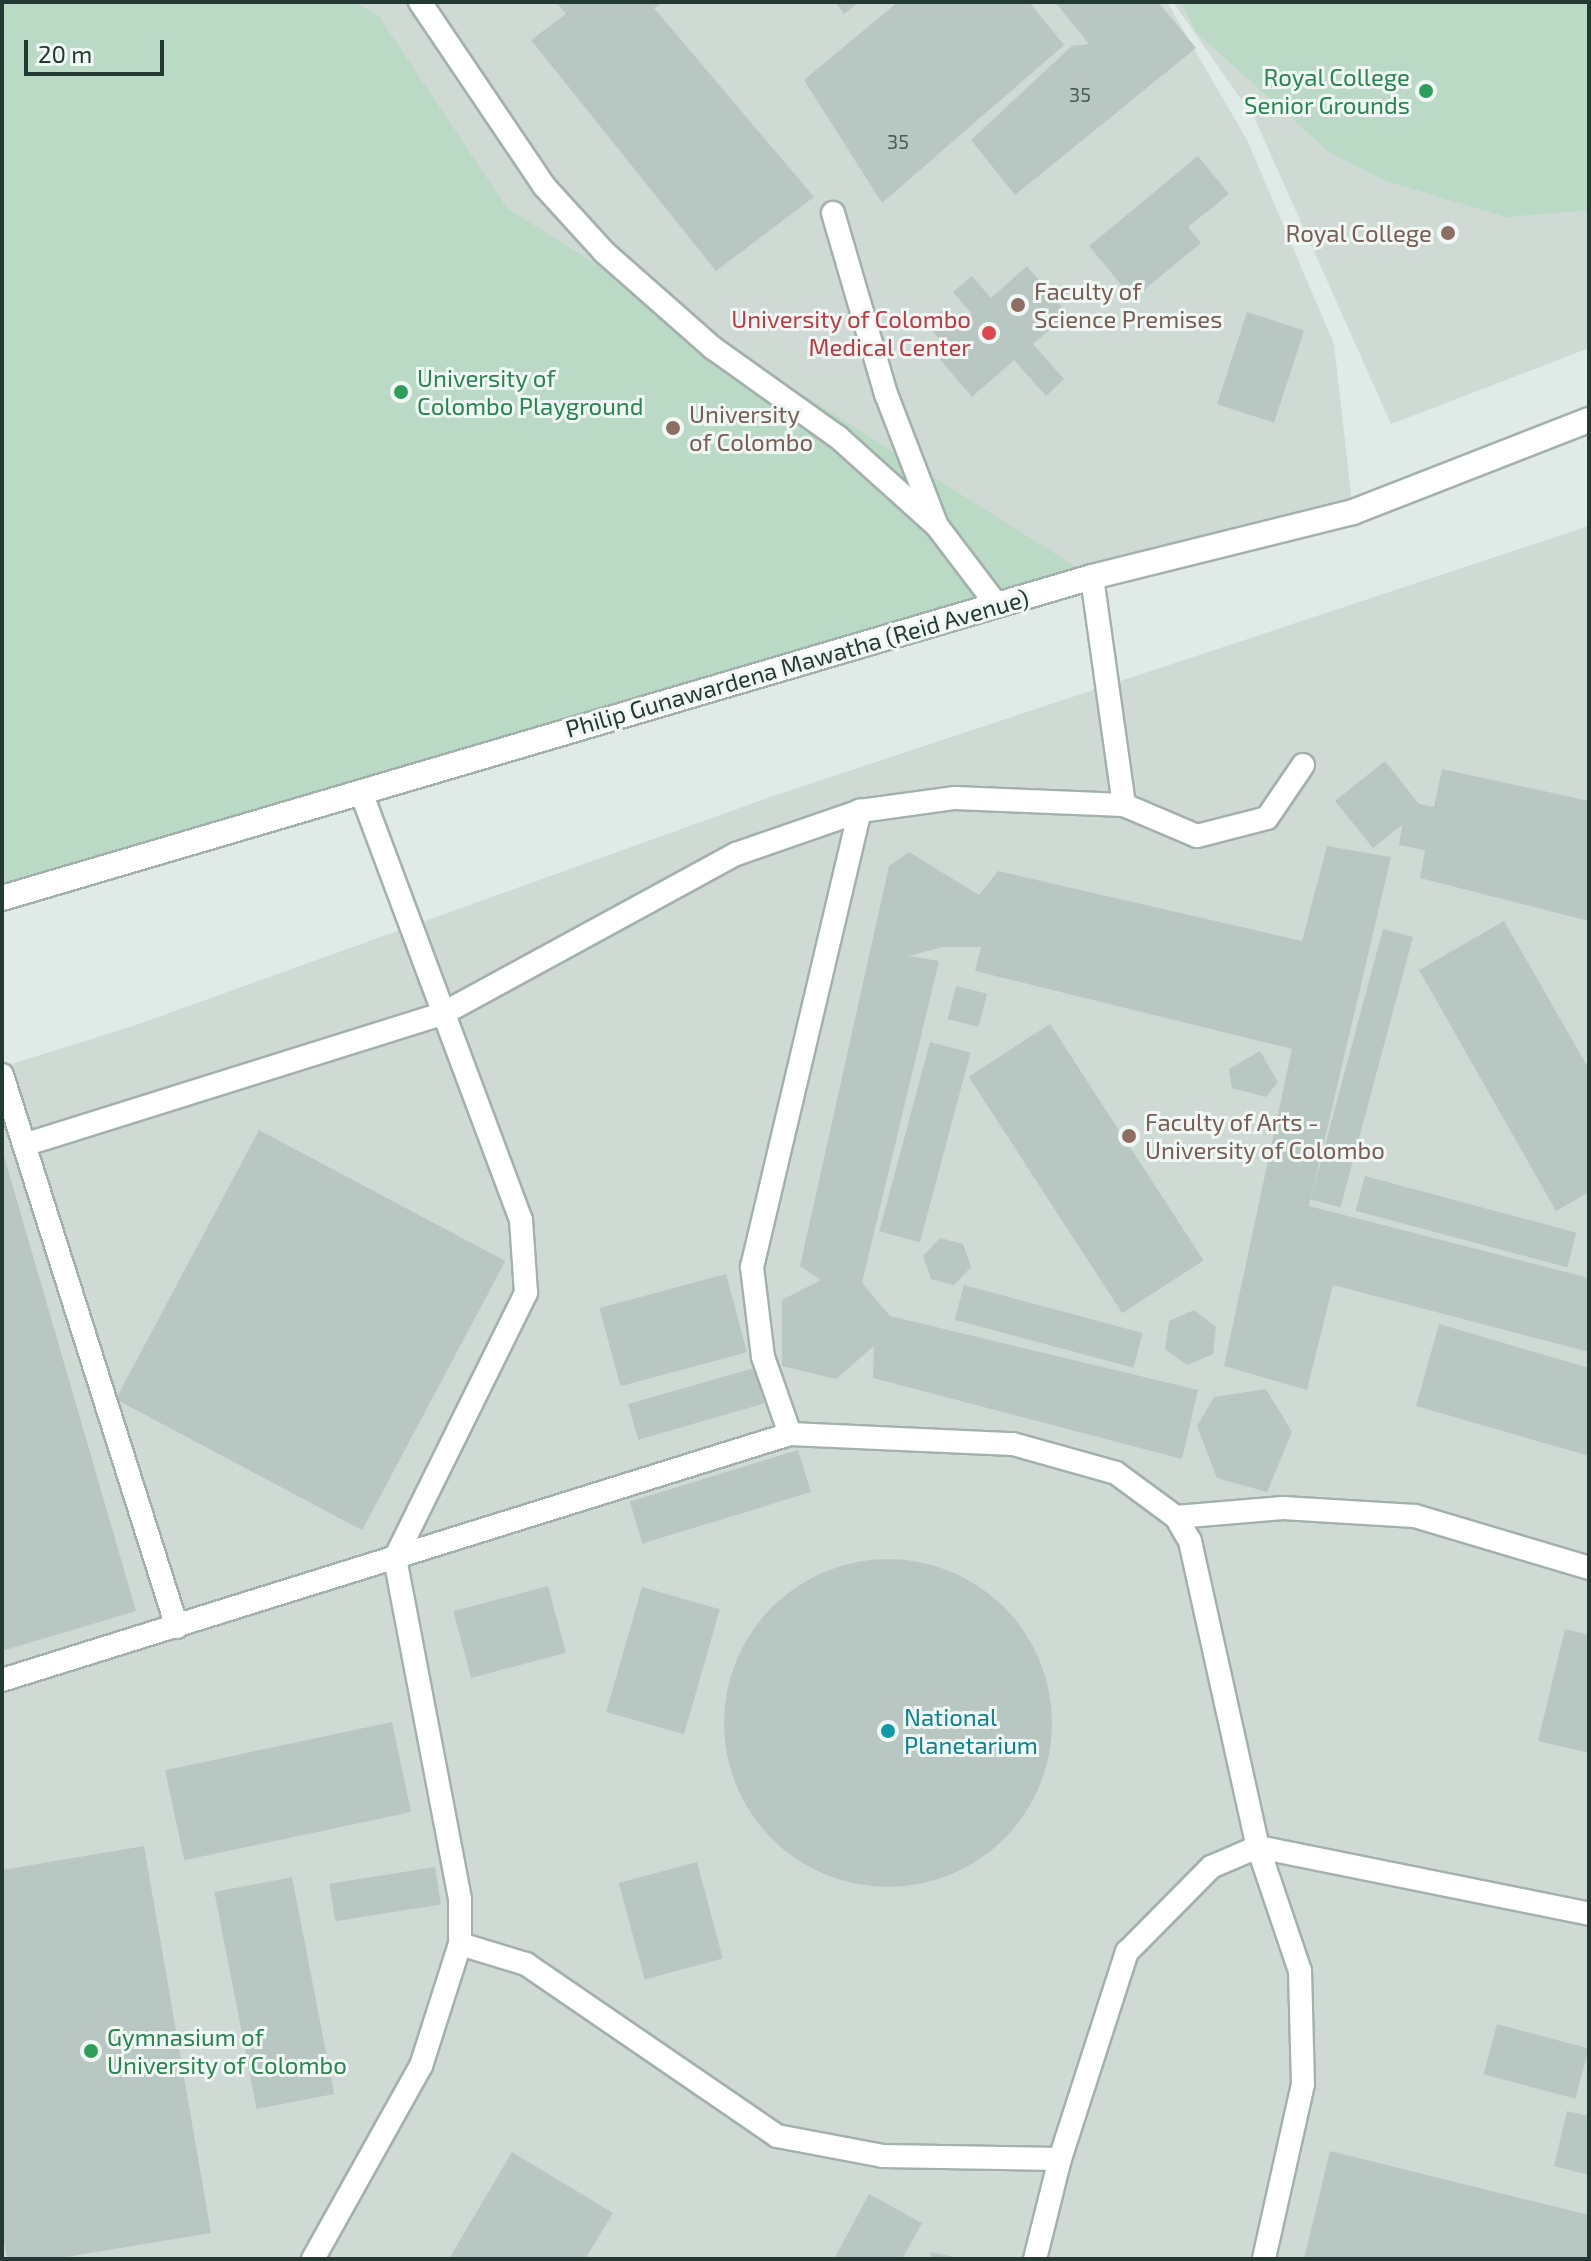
<!DOCTYPE html>
<style>
body{margin:0}
#map{position:relative;width:1591px;height:2261px;overflow:hidden;background:#e0eae6;font-family:"Exo 2",sans-serif}
div>[style]{position:absolute}
.built>*{inset:0;background:#cfdad5}
.green>*{inset:0;background:#bbdac5}
.building>*{inset:0;background:#b9c7c2;transform-origin:0 0}
.round{border-radius:50%}
.roads{filter:drop-shadow(2px 0 #a3b1ad) drop-shadow(-2px 0 #a3b1ad) drop-shadow(0 2px #a3b1ad) drop-shadow(0 -2px #a3b1ad)}
.lane>*{height:22px;margin:-11px;padding:0 11px;transform-origin:11px;border-radius:11px;background:#fff}
.secondary>*{height:24px;margin:-12px;padding:0 12px;transform-origin:12px;border-radius:12px;background:#fff}
.dots>*{width:22px;height:22px;translate:-50% -50%;box-sizing:border-box;border:4px solid #f0f7f4;border-radius:50%}
span{translate:-50% -50%;white-space:nowrap;text-align:center;line-height:1.15;-webkit-text-stroke:6px #f0f7f4;paint-order:stroke}
.number-label{font-size:20px;color:#485c58}
.number-label span{-webkit-text-stroke-width:0}
.leisure-label{font-size:24px;color:#27864d}
.right{translate:-100% -50%;text-align:right}
.left{translate:0 -50%;text-align:left}
.education-label{font-size:24px;color:#785e54}
.health-label{font-size:24px;color:#be3a42}
.street-label{font-size:24px;color:#223934}
.culture-label{font-size:24px;color:#0d838f}
.frame{position:absolute;inset:0;border:4px solid #223934;pointer-events:none}
.scale{position:absolute;left:24px;top:40px;width:140px;height:36px;box-sizing:border-box;border:4px solid #223934;border-top:0;padding-left:10px;font-size:24px;line-height:28px;white-space:nowrap;color:#223934;-webkit-text-stroke:6px #f0f7f4;paint-order:stroke}
</style>
<div id="map">
<div class="built">
<div style="clip-path:polygon(2px 2px,1167px 2px,1247px 140px,1334px 344px,1353px 512px,1092px 577px)"></div>
<div style="clip-path:polygon(1173px 2px,1589px 2px,1589px 348px,1391px 424px,1255px 119px)"></div>
<div style="clip-path:polygon(1589px 526px,1589px 2259px,2px 2259px,2px 1067px,133px 1026px,770px 797px)"></div>
</div>
<div class="green">
<div style="clip-path:polygon(2px 2px,353px 2px,378px 15px,507px 208px,1092px 577px,2px 898px)"></div>
<div style="clip-path:polygon(1181px 2px,1589px 2px,1589px 210px,1506px 217px,1386px 181px,1328px 151px,1196px 32px)"></div>
</div>
<div class="building">
<div style="clip-path:polygon(556px 2px,664px 2px,654px 8px,814px 197px,716px 271px,531px 40px,566px 14px)"></div>
<div style="clip-path:polygon(835px 2px,859px 2px,844px 14px)"></div>
<div style="clip-path:polygon(898px 2px,1029px 2px,1064px 45px,882px 203px,804px 80px)"></div>
<div style="clip-path:polygon(1055px 2px,1158px 2px,1196px 48px,1015px 195px,971px 140px,1072px 46px,1089px 44px)"></div>
<div style="clip-path:polygon(1198px 156px,1229px 194px,1188px 227px,1201px 243px,1133px 299px,1089px 246px)"></div>
<div style="clip-path:polygon(1027px 266px,1068px 314px,1033px 344px,1064px 379px,1046px 396px,1014px 360px,972px 397px,931px 349px,941px 341px,926px 324px,946px 307px,960px 324px,972px 314px,953px 292px,972px 276px,991px 298px)"></div>
<div style="left:1247px;top:312px;width:60px;height:97px;rotate:18deg"></div>
<div style="clip-path:polygon(1385px 761px,1419px 804px,1434px 807px,1442px 769px,1589px 801px,1589px 921px,1420px 878px,1425px 850px,1399px 845px,1402px 825px,1373px 848px,1335px 801px)"></div>
<div style="clip-path:polygon(1327px 846px,1391px 857px,1309px 1206px,1589px 1278px,1589px 1352px,1333px 1285px,1307px 1390px,1224px 1366px,1292px 1049px,975px 971px,981px 947px,942px 947px,909px 956px,939px 961px,862px 1283px,890px 1316px,1198px 1390px,1182px 1459px,873px 1378px,874px 1346px,836px 1379px,782px 1366px,782px 1300px,821px 1280px,800px 1266px,889px 866px,909px 852px,979px 895px,998px 871px,1302px 941px)"></div>
<div style="clip-path:polygon(1504px 921px,1589px 1069px,1589px 1192px,1556px 1211px,1419px 970px)"></div>
<div style="left:1383px;top:929px;width:31px;height:280px;rotate:15deg"></div>
<div style="left:956px;top:986px;width:32px;height:34px;rotate:14deg"></div>
<div style="left:1050px;top:1024px;width:282px;height:97px;rotate:57deg"></div>
<div style="left:930px;top:1042px;width:42px;height:196px;rotate:15deg"></div>
<div style="clip-path:polygon(1260px 1051px,1278px 1082px,1266px 1097px,1232px 1088px,1229px 1069px)"></div>
<div style="left:259px;top:1130px;width:279px;height:305px;rotate:28deg"></div>
<div style="clip-path:polygon(2px 1149px,136px 1611px,2px 1651px)"></div>
<div style="left:1365px;top:1176px;width:219px;height:36px;rotate:15deg"></div>
<div style="clip-path:polygon(940px 1238px,963px 1244px,971px 1267px,954px 1285px,931px 1279px,923px 1256px)"></div>
<div style="left:726px;top:1274px;width:81px;height:131px;rotate:75deg"></div>
<div style="left:964px;top:1285px;width:185px;height:36px;rotate:15deg"></div>
<div style="clip-path:polygon(1194px 1310px,1216px 1327px,1213px 1354px,1187px 1365px,1165px 1349px,1169px 1321px)"></div>
<div style="clip-path:polygon(1439px 1324px,1589px 1368px,1589px 1456px,1416px 1406px)"></div>
<div style="left:754px;top:1368px;width:37px;height:131px;rotate:74deg"></div>
<div style="clip-path:polygon(1266px 1389px,1292px 1432px,1267px 1492px,1217px 1478px,1197px 1426px,1214px 1397px)"></div>
<div style="left:798px;top:1450px;width:44px;height:176px;rotate:73deg"></div>
<div class="round" style="left:724px;top:1559px;width:328px;height:328px"></div>
<div style="left:548px;top:1586px;width:69px;height:98px;rotate:75deg"></div>
<div style="left:642px;top:1587px;width:81px;height:130px;rotate:16deg"></div>
<div style="clip-path:polygon(1565px 1629px,1589px 1635px,1589px 1753px,1538px 1741px)"></div>
<div style="left:392px;top:1722px;width:92px;height:232px;rotate:78deg"></div>
<div style="clip-path:polygon(144px 1846px,211px 2233px,54px 2259px,7px 2259px,2px 2231px,2px 1870px)"></div>
<div style="left:697px;top:1862px;width:100px;height:81px;rotate:75deg"></div>
<div style="left:435px;top:1867px;width:38px;height:107px;rotate:81deg"></div>
<div style="left:292px;top:1877px;width:221px;height:79px;rotate:79deg"></div>
<div style="left:1497px;top:2024px;width:95px;height:52px;rotate:15deg"></div>
<div style="clip-path:polygon(1567px 2111px,1589px 2116px,1589px 2175px,1554px 2166px)"></div>
<div style="clip-path:polygon(1330px 2151px,1589px 2215px,1589px 2259px,1304px 2259px)"></div>
<div style="clip-path:polygon(512px 2152px,613px 2213px,585px 2259px,450px 2257px)"></div>
<div style="clip-path:polygon(869px 2194px,922px 2223px,902px 2259px,834px 2259px)"></div>
<div style="clip-path:polygon(931px 2252px,958px 2258px,958px 2259px,930px 2259px)"></div>
</div>
<div class="roads">
<div class="lane">
<div style="left:420px;top:2px;width:222px;rotate:56deg"></div>
<div style="left:544px;top:186px;width:89px;rotate:47.7deg"></div>
<div style="left:604px;top:252px;width:145px;rotate:41.4deg"></div>
<div style="left:713px;top:348px;width:153px;rotate:35.5deg"></div>
<div style="left:838px;top:437px;width:133px;rotate:42deg"></div>
<div style="left:937px;top:526px;width:99px;rotate:52.8deg"></div>
<div style="left:833px;top:213px;width:189px;rotate:73.7deg"></div>
<div style="left:886px;top:394px;width:136px;rotate:68.9deg"></div>
<div style="left:1124px;top:805px;width:79px;rotate:23deg"></div>
<div style="left:1197px;top:836px;width:72px;rotate:-14.4deg"></div>
<div style="left:1267px;top:818px;width:64px;rotate:-55.8deg"></div>
<div style="left:2px;top:1075px;width:579px;rotate:72.41deg"></div>
<div style="left:27px;top:1144px;width:437px;rotate:-17.4deg"></div>
<div style="left:444px;top:1013px;width:332px;rotate:-28.6deg"></div>
<div style="left:736px;top:854px;width:131px;rotate:-19.1deg"></div>
<div style="left:860px;top:811px;width:96px;rotate:-7.8deg"></div>
<div style="left:955px;top:798px;width:169px;rotate:2.4deg"></div>
<div style="left:1124px;top:805px;width:230px;rotate:-98deg"></div>
<div style="left:790px;top:1434px;width:82px;rotate:-109.3deg"></div>
<div style="left:763px;top:1357px;width:91px;rotate:-97deg"></div>
<div style="left:752px;top:1267px;width:469px;rotate:-76.7deg"></div>
<div style="left:1176px;top:1517px;width:107px;rotate:-4.8deg"></div>
<div style="left:1283px;top:1508px;width:132px;rotate:3.5deg"></div>
<div style="left:1415px;top:1516px;width:182px;rotate:16.6deg"></div>
<div style="left:2px;top:1680px;width:826px;rotate:-17.34deg"></div>
<div style="left:790px;top:1434px;width:223px;rotate:2.6deg"></div>
<div style="left:1013px;top:1444px;width:107px;rotate:15.7deg"></div>
<div style="left:1116px;top:1473px;width:74px;rotate:36.3deg"></div>
<div style="left:1176px;top:1517px;width:28px;rotate:60deg"></div>
<div style="left:1190px;top:1541px;width:313px;rotate:77.5deg"></div>
<div style="left:1258px;top:1847px;width:131px;rotate:71.3deg"></div>
<div style="left:1300px;top:1971px;width:113px;rotate:88.5deg"></div>
<div style="left:1303px;top:2084px;width:179px;rotate:102.6deg"></div>
<div style="left:460px;top:1944px;width:69px;rotate:16.9deg"></div>
<div style="left:526px;top:1964px;width:304px;rotate:34.4deg"></div>
<div style="left:777px;top:2136px;width:108px;rotate:10.7deg"></div>
<div style="left:883px;top:2156px;width:177px;rotate:1deg"></div>
<div style="left:313px;top:2259px;width:221px;rotate:-60.8deg"></div>
<div style="left:421px;top:2066px;width:128px;rotate:-72.3deg"></div>
<div style="left:460px;top:1944px;width:45px;rotate:-90deg"></div>
<div style="left:460px;top:1899px;width:347px;rotate:-100.8deg"></div>
<div style="left:395px;top:1558px;width:296px;rotate:-63.7deg"></div>
<div style="left:526px;top:1293px;width:73px;rotate:-93.9deg"></div>
<div style="left:521px;top:1220px;width:457px;rotate:-110.5deg"></div>
<div style="left:1035px;top:2259px;width:103px;rotate:-76deg"></div>
<div style="left:1060px;top:2159px;width:218px;rotate:-72.1deg"></div>
<div style="left:1127px;top:1952px;width:120px;rotate:-45.3deg"></div>
<div style="left:1211px;top:1867px;width:51px;rotate:-23.1deg"></div>
<div style="left:1258px;top:1847px;width:338px;rotate:11.4deg"></div>
</div>
<div class="secondary">
<div style="left:2px;top:898px;width:1136px;rotate:-16.41deg"></div>
<div style="left:1092px;top:577px;width:269px;rotate:-14deg"></div>
<div style="left:1353px;top:512px;width:253px;rotate:-21.3deg"></div>
</div>
</div>
<div class="dots">
<div style="left:1426px;top:91px;background:#2e9e5b"></div>
<div style="left:1448px;top:233px;background:#8d6e63"></div>
<div style="left:1018px;top:305px;background:#8d6e63"></div>
<div style="left:989px;top:333px;background:#e0444e"></div>
<div style="left:401px;top:392px;background:#2e9e5b"></div>
<div style="left:673px;top:428px;background:#8d6e63"></div>
<div style="left:1129px;top:1136px;background:#8d6e63"></div>
<div style="left:888px;top:1731px;background:#0f9aa8"></div>
<div style="left:91px;top:2051px;background:#2e9e5b"></div>
</div>
<div class="number-label">
<span style="left:1080px;top:94px">35</span>
<span style="left:898px;top:141px">35</span>
</div>
<div class="leisure-label">
<span class="right" style="left:1410px;top:91px">Royal College<br>Senior Grounds</span>
<span class="left" style="left:417px;top:392px">University of<br>Colombo Playground</span>
<span class="left" style="left:107px;top:2051px">Gymnasium of<br>University of Colombo</span>
</div>
<div class="education-label">
<span class="right" style="left:1432px;top:233px">Royal College</span>
<span class="left" style="left:1034px;top:305px">Faculty of<br>Science Premises</span>
<span class="left" style="left:689px;top:428px">University<br>of Colombo</span>
<span class="left" style="left:1145px;top:1136px">Faculty of Arts -<br>University of Colombo</span>
</div>
<div class="health-label">
<span class="right" style="left:971px;top:333px">University of Colombo<br>Medical Center</span>
</div>
<div class="street-label">
<span style="left:797px;top:663px;rotate:-16deg">Philip Gunawardena Mawatha (Reid Avenue)</span>
</div>
<div class="culture-label">
<span class="left" style="left:904px;top:1731px">National<br>Planetarium</span>
</div>
<div class="frame"></div>
<div class="scale">20 m</div>
</div>
